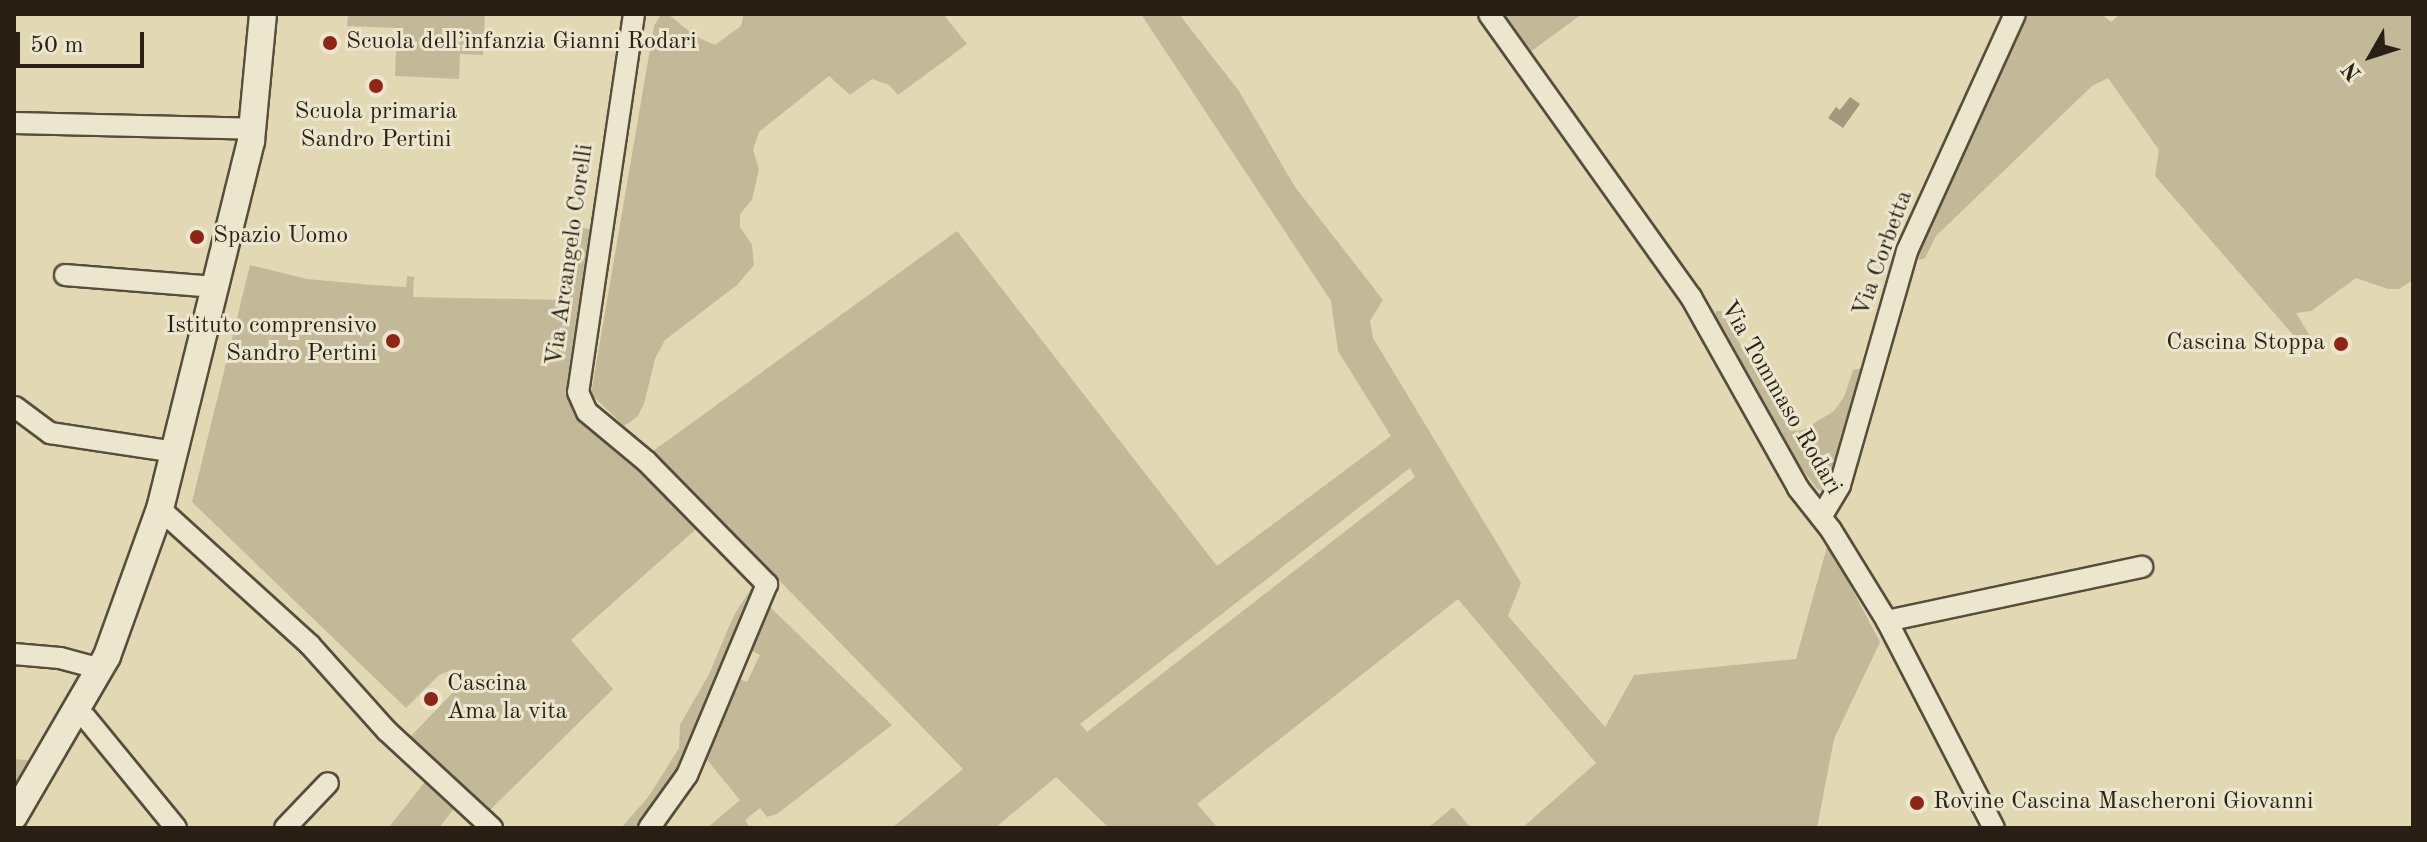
<!DOCTYPE html>
<meta charset="utf-8">
<style>
body{margin:0}
#map{position:relative;width:2427px;height:842px;overflow:hidden;background:#e2d8b3;font-family:"Old Standard TT",serif}
div>[style]{position:absolute}
.green>*{inset:0;background:#c3b998}
.water>*{inset:0;background:#a3997d}
.roads{filter:drop-shadow(2px 0 #574d3c) drop-shadow(-2px 0 #574d3c) drop-shadow(0 2px #574d3c) drop-shadow(0 -2px #574d3c)}
.minor>*{height:20px;margin:-10px;padding:0 10px;transform-origin:10px;border-radius:10px;background:#ece6ce}
.tertiary>*{height:26px;margin:-13px;padding:0 13px;transform-origin:13px;border-radius:13px;background:#ece6ce}
.dots>*{width:22px;height:22px;translate:-50% -50%;box-sizing:border-box;border:4px solid #ece6ce;border-radius:50%}
span{translate:-50% -50%;white-space:nowrap;text-align:center;line-height:1.15;-webkit-text-stroke:6px #ece6ce;paint-order:stroke}
.poi-label{font-size:24px;color:#291f15}
.left{translate:0 -50%;text-align:left}
.right{translate:-100% -50%;text-align:right}
.street-label{font-size:24px;color:#291f15}
.frame{position:absolute;inset:0;border:16px solid #291f15;pointer-events:none}
.north{position:absolute;left:2331px;top:16px;width:80px;height:80px;-webkit-text-stroke:6px #ece6ce;paint-order:stroke;rotate:231deg;font-size:22px;font-weight:700;line-height:32px;text-align:center;color:#291f15}
.north::after{content:'';display:block;margin:auto;width:28px;height:36px;background:#291f15;clip-path:polygon(50% 0,100% 100%,50% 72%,0 100%)}
.scale{position:absolute;left:16px;top:32px;width:128px;height:36px;box-sizing:border-box;border:4px solid #291f15;border-top:0;padding-left:10px;font-size:24px;line-height:28px;white-space:nowrap;color:#291f15;-webkit-text-stroke:6px #ece6ce;paint-order:stroke}
</style>
<div id="map">
<div class="green">
<div style="clip-path:polygon(348px 14px,485px 14px,483px 55px,460px 54px,459px 79px,395px 76px,397px 28px,347px 26px)"></div>
<div style="clip-path:polygon(744px 14px,943px 14px,967px 44px,898px 95px,889px 85px,872px 79px,850px 95px,829px 76px,759px 132px,753px 150px,759px 169px,752px 200px,740px 214px,740px 227px,752px 245px,754px 265px,737px 285px,665px 340px,655px 359px,644px 404px,637px 417px,624px 426px,591px 394px,654px 26px,660px 16px,669px 15px,695px 36px,715px 45px,741px 26px)"></div>
<div style="clip-path:polygon(evenodd,1141px 14px,1179px 14px,1239px 91px,1295px 187px,1383px 300px,1370px 321px,1373px 338px,1521px 583px,1508px 616px,1605px 727px,1634px 675px,1796px 659px,1828px 543px,1880px 642px,1834px 739px,1817px 828px,1522px 828px,1596px 763px,1458px 599px,1197px 804px,1218px 828px,1109px 828px,1056px 777px,995px 828px,892px 828px,963px 769px,653px 451px,957px 231px,1217px 566px,1391px 436px,1338px 351px,1331px 301px,1141px 14px,1410px 468px,1415px 477px,1087px 732px,1080px 724px,1410px 468px)"></div>
<div style="clip-path:polygon(1501px 14px,1582px 14px,1529px 53px)"></div>
<div style="clip-path:polygon(2022px 14px,2102px 14px,2111px 22px,2120px 14px,2413px 14px,2413px 280px,2399px 289px,2388px 289px,2356px 278px,2311px 311px,2296px 313px,2315px 344px,2308px 352px,2155px 176px,2159px 150px,2108px 78px,2092px 86px,1936px 236px,1925px 258px,1919px 260px,1917px 255px,1965px 140px)"></div>
<div style="clip-path:polygon(576px 227px,591px 229px,573px 359px,573px 378px,587px 412px,704px 522px,571px 640px,613px 689px,490px 810px,411px 736px,459px 686px,462px 689px,466px 686px,454px 669px,439px 675px,406px 708px,192px 502px,250px 265px,307px 279px,372px 285px,406px 287px,407px 276px,414px 277px,413px 297px,566px 300px)"></div>
<div style="clip-path:polygon(1716px 311px,1721px 311px,1790px 431px,1803px 430px,1834px 411px,1844px 397px,1853px 370px,1862px 368px,1828px 492px,1818px 490px,1799px 465px,1714px 320px)"></div>
<div style="clip-path:polygon(756px 581px,758px 590px,684px 768px,642px 828px,621px 828px,649px 796px,679px 748px,680px 725px,709px 674px,734px 615px)"></div>
<div style="clip-path:polygon(768px 605px,892px 725px,777px 814px,767px 817px,760px 808px,745px 820px,750px 828px,707px 828px,740px 800px,703px 755px,737px 678px,747px 682px,760px 655px,750px 650px)"></div>
<div style="clip-path:polygon(14px 759px,36px 761px,14px 798px)"></div>
<div style="clip-path:polygon(425px 782px,456px 806px,439px 828px,388px 828px)"></div>
<div style="clip-path:polygon(1453px 807px,1471px 828px,1428px 828px)"></div>
</div>
<div class="water">
<div style="clip-path:polygon(1850px 97px,1860px 104px,1843px 128px,1828px 118px,1836px 107px,1840px 110px)"></div>
</div>
<div class="roads">
<div class="minor">
<div style="left:634px;top:14px;width:382px;rotate:98.4deg"></div>
<div style="left:578px;top:392px;width:22px;rotate:66deg"></div>
<div style="left:587px;top:412px;width:77px;rotate:39.7deg"></div>
<div style="left:646px;top:461px;width:173px;rotate:45.5deg"></div>
<div style="left:767px;top:584px;width:207px;rotate:112.7deg"></div>
<div style="left:687px;top:775px;width:65px;rotate:125.6deg"></div>
<div style="left:1489px;top:14px;width:348px;rotate:54.5deg"></div>
<div style="left:1691px;top:297px;width:219px;rotate:60.7deg"></div>
<div style="left:1798px;top:488px;width:53px;rotate:51.8deg"></div>
<div style="left:1831px;top:530px;width:107px;rotate:58.4deg"></div>
<div style="left:1887px;top:621px;width:233px;rotate:62.7deg"></div>
<div style="left:14px;top:123px;width:240px;rotate:1.4deg"></div>
<div style="left:65px;top:275px;width:150px;rotate:4.6deg"></div>
<div style="left:15px;top:407px;width:44px;rotate:36.6deg"></div>
<div style="left:50px;top:433px;width:126px;rotate:8.6deg"></div>
<div style="left:160px;top:509px;width:202px;rotate:42.2deg"></div>
<div style="left:310px;top:645px;width:115px;rotate:48.2deg"></div>
<div style="left:387px;top:731px;width:143px;rotate:42.7deg"></div>
<div style="left:1821px;top:517px;width:37px;rotate:-59deg"></div>
<div style="left:1840px;top:485px;width:243px;rotate:-74deg"></div>
<div style="left:1907px;top:251px;width:260px;rotate:-65.5deg"></div>
<div style="left:1887px;top:621px;width:261px;rotate:-12deg"></div>
<div style="left:14px;top:654px;width:46px;rotate:5deg"></div>
<div style="left:60px;top:658px;width:42px;rotate:15deg"></div>
<div style="left:76px;top:713px;width:11px;rotate:27deg"></div>
<div style="left:86px;top:718px;width:142px;rotate:50.7deg"></div>
<div style="left:285px;top:828px;width:62px;rotate:-46.3deg"></div>
</div>
<div class="tertiary">
<div style="left:14px;top:816px;width:185px;rotate:-59.8deg"></div>
<div style="left:107px;top:656px;width:156px;rotate:-70.2deg"></div>
<div style="left:160px;top:509px;width:379px;rotate:-76.1deg"></div>
<div style="left:251px;top:141px;width:128px;rotate:-84.6deg"></div>
</div>
</div>
<div class="dots">
<div style="left:330px;top:43px;background:#8f2418"></div>
<div style="left:376px;top:86px;background:#8f2418"></div>
<div style="left:197px;top:237px;background:#8f2418"></div>
<div style="left:393px;top:341px;background:#8f2418"></div>
<div style="left:2341px;top:344px;background:#8f2418"></div>
<div style="left:431px;top:699px;background:#8f2418"></div>
<div style="left:1917px;top:803px;background:#8f2418"></div>
</div>
<div class="poi-label">
<span class="left" style="left:346px;top:43px">Scuola dell’infanzia Gianni Rodari</span>
<span style="left:376px;top:127px">Scuola primaria<br>Sandro Pertini</span>
<span class="left" style="left:213px;top:237px">Spazio Uomo</span>
<span class="right" style="left:377px;top:341px">Istituto comprensivo<br>Sandro Pertini</span>
<span class="right" style="left:2325px;top:344px">Cascina Stoppa</span>
<span class="left" style="left:447px;top:699px">Cascina<br>Ama la vita</span>
<span class="left" style="left:1933px;top:803px">Rovine Cascina Mascheroni Giovanni</span>
</div>
<div class="street-label">
<span style="left:1884px;top:254px;rotate:-70deg">Via Corbetta</span>
<span style="left:571px;top:255px;rotate:-82deg">Via Arcangelo Corelli</span>
<span style="left:1780px;top:398px;rotate:60deg">Via Tommaso Rodari</span>
</div>
<div class="frame"></div>
<div class="north">N</div>
<div class="scale">50 m</div>
</div>
